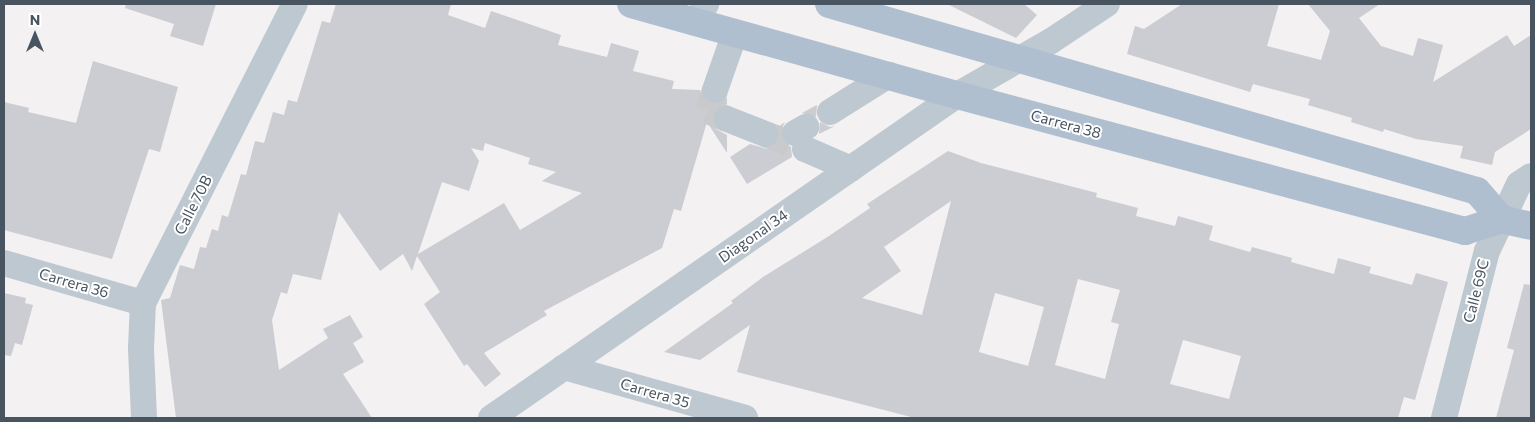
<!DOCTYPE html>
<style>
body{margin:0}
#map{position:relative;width:1535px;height:422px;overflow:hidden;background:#f3f1f1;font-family:Commissioner,sans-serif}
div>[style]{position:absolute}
.building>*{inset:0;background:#cbcdd3}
.minor-tunnel>*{height:26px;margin-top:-13px;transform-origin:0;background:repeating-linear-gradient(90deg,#c8cacc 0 26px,transparent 0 39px)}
.minor>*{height:26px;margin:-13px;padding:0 13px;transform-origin:13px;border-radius:13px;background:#bec8d0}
.major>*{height:28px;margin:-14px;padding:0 14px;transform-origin:14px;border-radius:14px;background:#b0bfd0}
span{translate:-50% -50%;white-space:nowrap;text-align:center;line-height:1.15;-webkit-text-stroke:4px #fff;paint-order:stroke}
.street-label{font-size:15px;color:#48545f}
.frame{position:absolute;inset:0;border:5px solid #48545f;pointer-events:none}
.north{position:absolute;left:10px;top:10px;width:50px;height:50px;-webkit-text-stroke:4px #fff;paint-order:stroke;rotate:0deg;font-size:14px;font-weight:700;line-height:20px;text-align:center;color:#48545f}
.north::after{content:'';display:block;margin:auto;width:18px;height:22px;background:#48545f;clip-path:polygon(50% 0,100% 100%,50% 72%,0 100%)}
</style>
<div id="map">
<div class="building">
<div style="clip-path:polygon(126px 4px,216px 4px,203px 46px,170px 36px,174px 24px,125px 8px)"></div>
<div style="clip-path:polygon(evenodd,336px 4px,451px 4px,448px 15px,485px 28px,491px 11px,561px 35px,558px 45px,607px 57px,611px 43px,639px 51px,633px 71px,674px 81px,672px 89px,700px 90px,703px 99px,711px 104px,718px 105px,727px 98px,727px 104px,717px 108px,712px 121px,716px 129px,727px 135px,727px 153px,707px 122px,681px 211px,674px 209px,662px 248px,544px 311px,547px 315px,484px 353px,501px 374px,485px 387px,467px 364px,464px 366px,424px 304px,440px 292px,417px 256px,412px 271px,403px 254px,380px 271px,339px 212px,321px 280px,293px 274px,287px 294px,281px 292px,272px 320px,279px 370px,328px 338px,323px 329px,350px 315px,363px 337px,353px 343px,364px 362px,343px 374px,372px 418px,176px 418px,161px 300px,170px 298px,180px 265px,194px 269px,200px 247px,206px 248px,212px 229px,218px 231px,222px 215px,228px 217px,241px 174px,246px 175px,255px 141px,264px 143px,273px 112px,284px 115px,288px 100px,297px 102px,322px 21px,330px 23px,336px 4px,485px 143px,530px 158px,528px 164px,556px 172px,542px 181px,582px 193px,520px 230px,504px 203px,418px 254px,442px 182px,469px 191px,479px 161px,471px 148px,483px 151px,485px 143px)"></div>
<div style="clip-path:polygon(947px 4px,1024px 4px,1037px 15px,1016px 38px)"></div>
<div style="clip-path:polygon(1182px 4px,1279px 4px,1267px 46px,1321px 60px,1330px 31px,1308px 4px,1380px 4px,1359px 18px,1381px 46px,1413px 56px,1418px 38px,1443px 45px,1433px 82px,1507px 35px,1514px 46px,1531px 35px,1531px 129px,1495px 152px,1492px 165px,1460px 158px,1463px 146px,1416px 139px,1384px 129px,1383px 132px,1351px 122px,1352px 118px,1308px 105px,1310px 99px,1253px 84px,1250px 92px,1127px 54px,1135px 26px,1144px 29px)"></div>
<div style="clip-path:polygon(93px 61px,178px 87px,160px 152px,149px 149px,112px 259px,4px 230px,4px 102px,29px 108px,28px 112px,76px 123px)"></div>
<div style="clip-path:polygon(817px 105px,816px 117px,802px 113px)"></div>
<div style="clip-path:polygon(785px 122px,780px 133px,782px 141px,791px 147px,792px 157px,747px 184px,730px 157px,750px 144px,767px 149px,774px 146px,779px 139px,778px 127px)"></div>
<div style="clip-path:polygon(820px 122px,830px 127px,835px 126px,819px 134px)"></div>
<div style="clip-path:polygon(evenodd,948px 151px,981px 163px,1097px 193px,1096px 197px,1138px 208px,1136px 216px,1175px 226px,1178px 216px,1213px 226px,1209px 240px,1250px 252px,1252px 247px,1292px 258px,1291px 262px,1334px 274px,1338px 258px,1371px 267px,1369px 273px,1412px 285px,1416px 273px,1448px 282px,1415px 400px,1404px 397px,1398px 418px,915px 418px,737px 372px,750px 325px,700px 360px,664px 352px,733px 303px,731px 301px,763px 277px,829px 236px,870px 208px,867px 204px,948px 151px,951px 201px,922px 315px,862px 298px,901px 271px,884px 247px,951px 201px,948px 151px,1078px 279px,1120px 290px,1111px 322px,1119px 324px,1105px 379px,1055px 365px,1078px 279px,948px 151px,995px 293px,1044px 307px,1028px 366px,979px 352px,995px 293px,948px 151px,1183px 340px,1241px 356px,1229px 399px,1170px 384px,1183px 340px)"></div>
<div style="clip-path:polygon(1524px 284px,1531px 285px,1531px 418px,1496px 418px,1514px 350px,1507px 348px)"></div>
<div style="clip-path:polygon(4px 293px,26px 298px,25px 303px,33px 305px,22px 345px,15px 343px,11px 356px,4px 355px)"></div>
</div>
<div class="minor-tunnel">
<div style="left:715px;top:90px;width:22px;rotate:108deg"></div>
<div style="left:708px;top:111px;width:21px;rotate:23deg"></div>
<div style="left:765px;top:134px;width:43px;rotate:20.6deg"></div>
</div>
<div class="minor">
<div style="left:696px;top:22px;width:21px;rotate:-61deg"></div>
<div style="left:715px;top:90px;width:60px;rotate:-70.7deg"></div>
<div style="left:830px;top:112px;width:70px;rotate:-32.1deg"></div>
<div style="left:727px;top:119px;width:41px;rotate:21.5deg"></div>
<div style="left:795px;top:133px;width:13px;rotate:-29deg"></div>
<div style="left:805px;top:149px;width:50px;rotate:23.5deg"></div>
<div style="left:4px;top:263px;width:145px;rotate:16.1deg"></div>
<div style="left:564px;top:367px;width:188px;rotate:15.7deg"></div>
<div style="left:144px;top:418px;width:70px;rotate:-92.5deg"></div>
<div style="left:141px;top:348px;width:45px;rotate:-87.5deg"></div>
<div style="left:143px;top:303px;width:335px;rotate:-63.1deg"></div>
<div style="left:491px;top:418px;width:567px;rotate:-34.73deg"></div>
<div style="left:957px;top:95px;width:108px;rotate:-29.9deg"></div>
<div style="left:1051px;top:41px;width:67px;rotate:-33.5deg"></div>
<div style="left:1444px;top:418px;width:172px;rotate:-75.6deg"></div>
<div style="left:1487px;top:251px;width:74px;rotate:-64.5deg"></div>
<div style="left:1519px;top:184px;width:14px;rotate:-34deg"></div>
</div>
<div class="major">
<div style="left:631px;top:4px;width:338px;rotate:15.6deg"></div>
<div style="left:957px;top:95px;width:526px;rotate:14.99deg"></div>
<div style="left:1465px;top:231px;width:38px;rotate:-18deg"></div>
<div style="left:1501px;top:219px;width:31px;rotate:13deg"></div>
<div style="left:829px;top:4px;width:674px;rotate:16.1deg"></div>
<div style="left:1477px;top:191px;width:37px;rotate:49deg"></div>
</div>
<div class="street-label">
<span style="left:1066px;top:124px;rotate:15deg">Carrera 38</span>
<span style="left:193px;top:205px;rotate:-63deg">Calle 70B</span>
<span style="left:753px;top:236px;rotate:-35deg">Diagonal 34</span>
<span style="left:74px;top:283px;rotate:16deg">Carrera 36</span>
<span style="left:1476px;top:291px;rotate:-76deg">Calle 69C</span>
<span style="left:655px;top:393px;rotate:16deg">Carrera 35</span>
</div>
<div class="frame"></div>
<div class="north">N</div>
</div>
